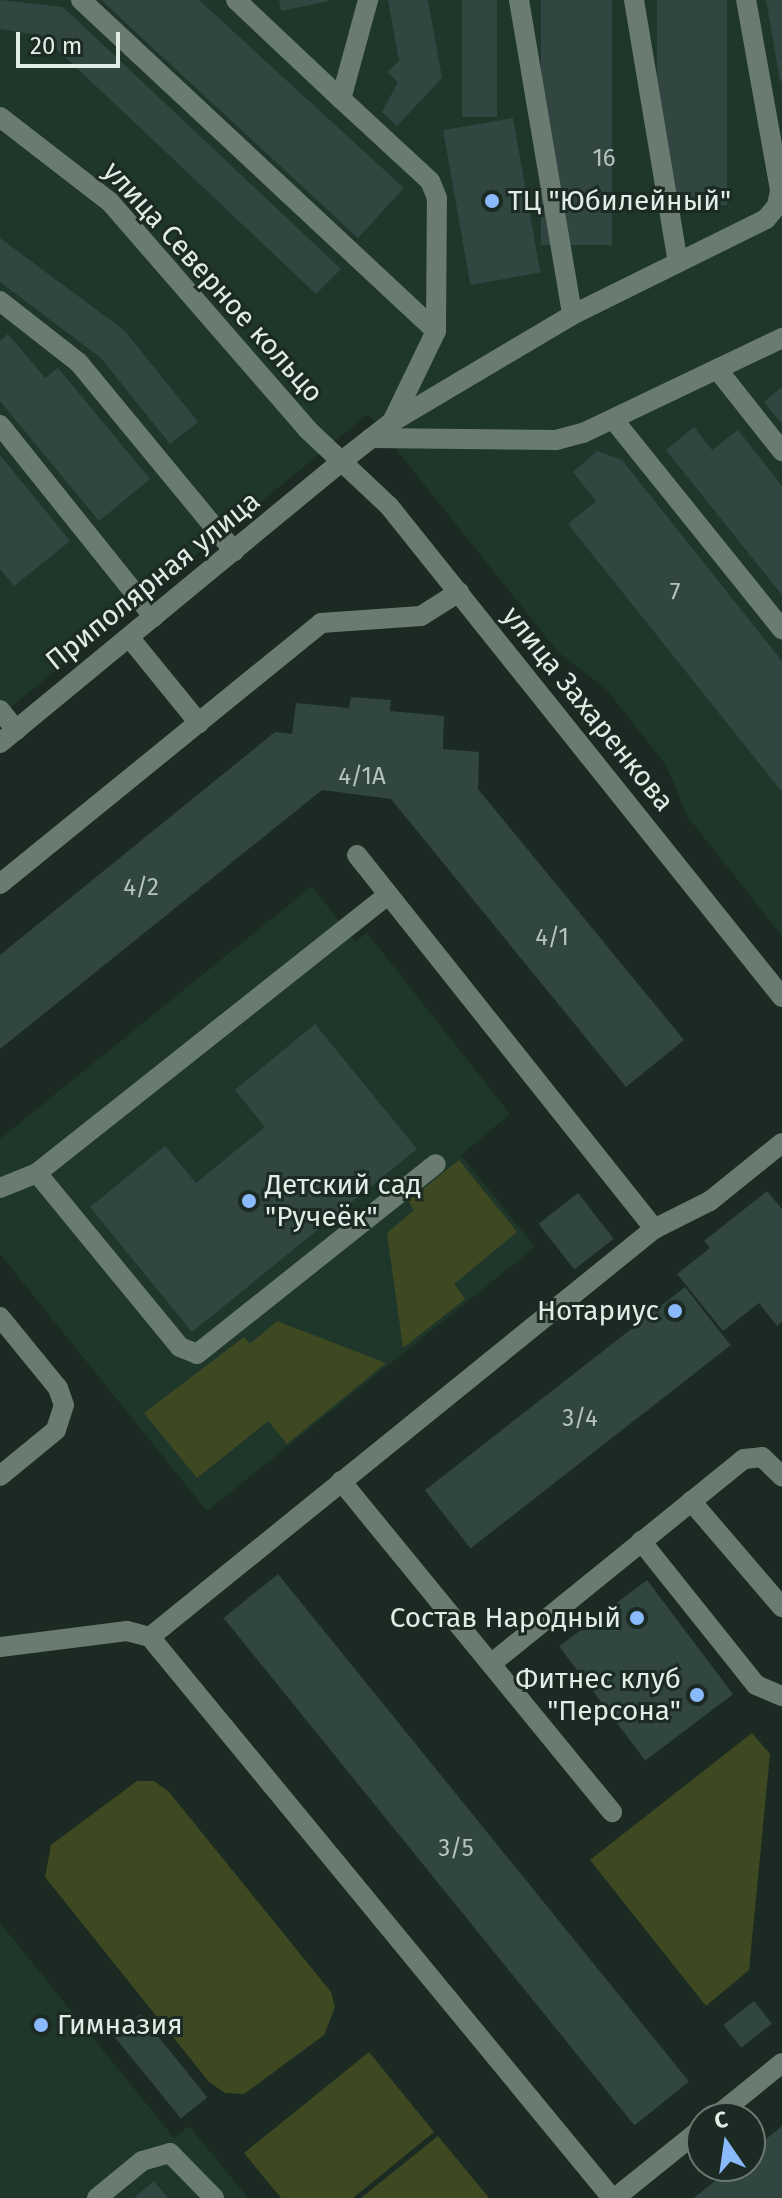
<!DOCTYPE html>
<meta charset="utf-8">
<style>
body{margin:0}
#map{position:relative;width:782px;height:2198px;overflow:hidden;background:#1b2b23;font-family:"Fira Sans",sans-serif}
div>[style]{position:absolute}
.built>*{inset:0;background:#1f372b}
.green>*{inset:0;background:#3e4922}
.building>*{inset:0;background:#314541;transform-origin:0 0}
.service>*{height:20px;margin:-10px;padding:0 10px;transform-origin:10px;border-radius:10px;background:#6a7c72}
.minor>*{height:20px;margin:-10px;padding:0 10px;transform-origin:10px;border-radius:10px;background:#6a7c72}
.dots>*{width:22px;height:22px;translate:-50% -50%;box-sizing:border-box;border:4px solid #1b2b23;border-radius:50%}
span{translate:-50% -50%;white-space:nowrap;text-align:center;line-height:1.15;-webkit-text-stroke:6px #1b2b23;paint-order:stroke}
.number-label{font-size:24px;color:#b6c2bd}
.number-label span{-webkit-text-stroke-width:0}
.poi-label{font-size:28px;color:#e2ece6}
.left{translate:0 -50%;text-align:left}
.right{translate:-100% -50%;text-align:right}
.street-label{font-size:28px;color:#e2ece6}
.north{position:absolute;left:686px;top:2102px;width:80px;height:80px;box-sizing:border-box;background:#1b2b23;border:2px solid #6b7871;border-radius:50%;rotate:347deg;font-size:22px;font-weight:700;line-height:32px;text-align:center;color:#e2ece6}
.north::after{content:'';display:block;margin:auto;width:28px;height:36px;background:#8abafc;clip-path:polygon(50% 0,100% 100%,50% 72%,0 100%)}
.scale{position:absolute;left:16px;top:32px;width:104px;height:36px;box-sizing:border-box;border:4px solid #e2ece6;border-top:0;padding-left:10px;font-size:24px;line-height:28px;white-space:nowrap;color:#e2ece6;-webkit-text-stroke:6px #1b2b23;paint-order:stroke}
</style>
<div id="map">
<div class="built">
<div style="clip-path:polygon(0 0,782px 0,782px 936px,688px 817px,666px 765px,607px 690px,558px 652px,368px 414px,0 716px)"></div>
<div style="clip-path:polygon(312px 886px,355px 942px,367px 933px,510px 1114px,461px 1155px,535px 1247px,207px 1511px,0 1254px,0 1139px)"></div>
<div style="clip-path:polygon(0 1923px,174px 2138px,189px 2126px,248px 2198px,0 2198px)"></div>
</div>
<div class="green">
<div style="clip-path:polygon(459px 1160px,517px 1232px,454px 1284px,465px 1299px,403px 1348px,387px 1233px,414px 1210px,408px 1201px)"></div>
<div style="clip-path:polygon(277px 1321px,386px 1363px,287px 1444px,268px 1421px,197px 1478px,144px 1413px,244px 1337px,250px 1344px)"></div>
<div style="clip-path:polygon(752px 1733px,770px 1754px,749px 1970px,706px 2006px,590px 1860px)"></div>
<div style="clip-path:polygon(137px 1781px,154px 1781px,169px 1792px,331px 1992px,335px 2007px,324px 2035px,244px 2094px,225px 2093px,209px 2082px,45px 1877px,51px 1845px)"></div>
<div style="clip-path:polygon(369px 2052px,434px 2132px,353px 2198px,281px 2198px,244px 2153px)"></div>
<div style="clip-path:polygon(438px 2136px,489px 2198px,361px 2198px)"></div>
</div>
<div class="building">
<div style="clip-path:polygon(0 0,63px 7px,341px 269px,316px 294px,43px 36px,0 29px)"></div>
<div style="clip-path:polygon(101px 0,199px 0,404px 188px,358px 238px)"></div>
<div style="clip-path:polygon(279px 0,329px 0,329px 1px,281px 11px)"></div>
<div style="clip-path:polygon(388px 0,428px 0,442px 78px,397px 126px,382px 112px,398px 82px,387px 72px,399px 61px)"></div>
<div style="left:462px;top:0;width:35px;height:117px"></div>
<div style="left:541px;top:0;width:71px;height:245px"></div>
<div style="left:657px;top:0;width:70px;height:205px"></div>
<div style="clip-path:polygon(766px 0,782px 0,782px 81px,780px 81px)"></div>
<div style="left:513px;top:118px;width:157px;height:71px;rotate:80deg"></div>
<div style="clip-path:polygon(0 238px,125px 331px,198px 422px,170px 444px,101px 358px,0 282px)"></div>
<div style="clip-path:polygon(8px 334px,45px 378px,58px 368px,150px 479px,99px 521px,0 401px,0 341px)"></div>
<div style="clip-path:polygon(782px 387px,782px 424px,764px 402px)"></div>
<div style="clip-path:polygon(694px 427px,712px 450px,738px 430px,782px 486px,782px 595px,666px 450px)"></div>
<div style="clip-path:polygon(597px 451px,622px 460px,782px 661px,782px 792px,568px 524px,596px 501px,573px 472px)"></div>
<div style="clip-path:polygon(0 455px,70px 541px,14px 586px,0 569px)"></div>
<div style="clip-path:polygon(351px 697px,391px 700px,390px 711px,444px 716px,443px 749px,479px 752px,478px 789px,684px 1040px,626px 1087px,391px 799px,322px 790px,0 1049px,0 955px,275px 732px,292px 734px,296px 703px,349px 708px)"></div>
<div style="clip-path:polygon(315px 1024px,417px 1149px,192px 1332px,90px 1207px,165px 1146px,196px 1183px,265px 1127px,235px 1090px)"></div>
<div style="clip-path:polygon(767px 1191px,782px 1209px,782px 1322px,777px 1326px,759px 1303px,723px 1331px,677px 1274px,710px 1248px,704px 1241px)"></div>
<div style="left:578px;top:1193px;width:58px;height:50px;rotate:52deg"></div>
<div style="left:685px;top:1287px;width:74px;height:330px;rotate:52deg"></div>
<div style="left:278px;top:1574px;width:653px;height:70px;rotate:51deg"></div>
<div style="left:647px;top:1580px;width:143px;height:110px;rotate:53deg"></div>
<div style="left:754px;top:2001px;width:29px;height:39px;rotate:52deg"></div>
<div style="left:140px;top:2014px;width:107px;height:34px;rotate:51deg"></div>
<div style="clip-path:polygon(782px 2126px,782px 2198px,694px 2198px,733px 2166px,750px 2166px,750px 2152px)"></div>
<div style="clip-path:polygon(154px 2181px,168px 2198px,134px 2198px)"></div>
</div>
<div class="service">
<div style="left:81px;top:0;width:485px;rotate:43deg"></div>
<div style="left:236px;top:0;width:144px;rotate:43.3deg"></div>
<div style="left:519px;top:0;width:319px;rotate:80.4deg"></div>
<div style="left:634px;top:0;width:266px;rotate:80.5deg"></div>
<div style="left:0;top:301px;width:100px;rotate:38.1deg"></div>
<div style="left:79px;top:363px;width:244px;rotate:50.5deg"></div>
<div style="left:717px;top:369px;width:105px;rotate:51.6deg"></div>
<div style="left:613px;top:419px;width:270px;rotate:51.2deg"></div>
<div style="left:392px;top:422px;width:209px;rotate:-30.7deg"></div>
<div style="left:572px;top:315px;width:216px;rotate:-26.3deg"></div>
<div style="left:766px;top:219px;width:17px;rotate:-50deg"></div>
<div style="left:777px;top:206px;width:16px;rotate:-79deg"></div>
<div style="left:780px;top:190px;width:193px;rotate:-100.1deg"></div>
<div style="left:0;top:425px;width:246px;rotate:51.3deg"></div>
<div style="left:371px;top:438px;width:185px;rotate:0.6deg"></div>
<div style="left:556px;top:440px;width:28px;rotate:-15deg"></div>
<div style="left:583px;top:433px;width:221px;rotate:-25.5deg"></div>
<div style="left:342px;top:461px;width:63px;rotate:-38deg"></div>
<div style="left:392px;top:422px;width:101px;rotate:-64.2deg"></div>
<div style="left:436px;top:331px;width:133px;rotate:-89.6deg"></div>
<div style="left:437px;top:198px;width:18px;rotate:-112deg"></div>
<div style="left:430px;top:181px;width:121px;rotate:-137.3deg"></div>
<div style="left:341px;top:99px;width:103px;rotate:-74.7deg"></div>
<div style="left:129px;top:637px;width:111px;rotate:50.9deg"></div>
<div style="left:0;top:710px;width:26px;rotate:51deg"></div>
<div style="left:357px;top:855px;width:478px;rotate:51.5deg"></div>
<div style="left:0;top:884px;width:414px;rotate:-39.1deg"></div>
<div style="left:321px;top:623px;width:100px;rotate:-4deg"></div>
<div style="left:421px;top:616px;width:45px;rotate:-32.3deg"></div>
<div style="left:37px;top:1173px;width:225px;rotate:50.6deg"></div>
<div style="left:180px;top:1347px;width:18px;rotate:22deg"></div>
<div style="left:197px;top:1354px;width:305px;rotate:-38.5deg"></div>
<div style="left:0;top:1188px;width:40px;rotate:-22deg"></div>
<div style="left:37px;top:1173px;width:448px;rotate:-38.4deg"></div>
<div style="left:0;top:1317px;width:92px;rotate:50.8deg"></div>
<div style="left:58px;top:1388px;width:18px;rotate:71deg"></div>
<div style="left:64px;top:1405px;width:26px;rotate:108deg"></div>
<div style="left:56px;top:1430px;width:72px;rotate:140.6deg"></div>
<div style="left:341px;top:1481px;width:428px;rotate:50.7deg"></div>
<div style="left:691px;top:1501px;width:140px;rotate:49.4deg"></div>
<div style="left:641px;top:1541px;width:184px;rotate:51.4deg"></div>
<div style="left:756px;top:1685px;width:28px;rotate:23deg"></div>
<div style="left:0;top:1647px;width:128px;rotate:-7.2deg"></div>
<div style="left:127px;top:1631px;width:24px;rotate:15deg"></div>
<div style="left:492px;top:1663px;width:324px;rotate:-39deg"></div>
<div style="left:744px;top:1459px;width:18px;rotate:-6deg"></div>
<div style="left:762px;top:1457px;width:28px;rotate:44deg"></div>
<div style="left:714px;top:2118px;width:87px;rotate:-39deg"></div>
<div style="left:97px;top:2198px;width:58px;rotate:-39.4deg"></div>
<div style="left:142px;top:2161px;width:29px;rotate:-16deg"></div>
<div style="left:170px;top:2153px;width:63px;rotate:45.6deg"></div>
<div style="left:612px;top:2198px;width:727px;rotate:-129.47deg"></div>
<div style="left:150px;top:1637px;width:648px;rotate:-38.99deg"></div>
<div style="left:654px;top:1229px;width:63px;rotate:-26.6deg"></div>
<div style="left:710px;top:1201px;width:92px;rotate:-38.9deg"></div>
<div style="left:615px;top:2198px;width:112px;rotate:-38.8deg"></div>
</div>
<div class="minor">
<div style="left:0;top:117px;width:139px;rotate:37.7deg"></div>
<div style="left:110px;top:202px;width:301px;rotate:49deg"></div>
<div style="left:307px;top:429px;width:112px;rotate:43.2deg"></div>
<div style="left:389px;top:506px;width:629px;rotate:51.33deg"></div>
<div style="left:0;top:743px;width:443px;rotate:-39.5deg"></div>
</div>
<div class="dots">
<div style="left:492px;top:201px;background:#8abafc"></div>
<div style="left:249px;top:1201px;background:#8abafc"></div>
<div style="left:675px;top:1311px;background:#8abafc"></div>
<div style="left:637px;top:1618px;background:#8abafc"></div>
<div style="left:697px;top:1695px;background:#8abafc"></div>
<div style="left:41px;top:2025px;background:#8abafc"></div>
</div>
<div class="number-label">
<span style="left:604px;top:159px">16</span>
<span style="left:675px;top:593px">7</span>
<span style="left:362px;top:777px">4/1А</span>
<span style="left:141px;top:888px">4/2</span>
<span style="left:552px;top:938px">4/1</span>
<span style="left:580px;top:1419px">3/4</span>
<span style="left:456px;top:1849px">3/5</span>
</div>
<div class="poi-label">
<span class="left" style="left:508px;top:201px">ТЦ "Юбилейный"</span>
<span class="left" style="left:265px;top:1201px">Детский сад<br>"Ручеёк"</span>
<span class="right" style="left:659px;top:1311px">Нотариус</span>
<span class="right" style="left:621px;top:1618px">Состав Народный</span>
<span class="right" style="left:681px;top:1695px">Фитнес клуб<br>"Персона"</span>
<span class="left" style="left:57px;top:2025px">Гимназия</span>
</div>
<div class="street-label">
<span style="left:213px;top:282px;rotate:48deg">улица Северное кольцо</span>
<span style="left:153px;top:581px;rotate:-39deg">Приполярная улица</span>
<span style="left:588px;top:709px;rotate:51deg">улица Захаренкова</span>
</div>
<div class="north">С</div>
<div class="scale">20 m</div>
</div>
